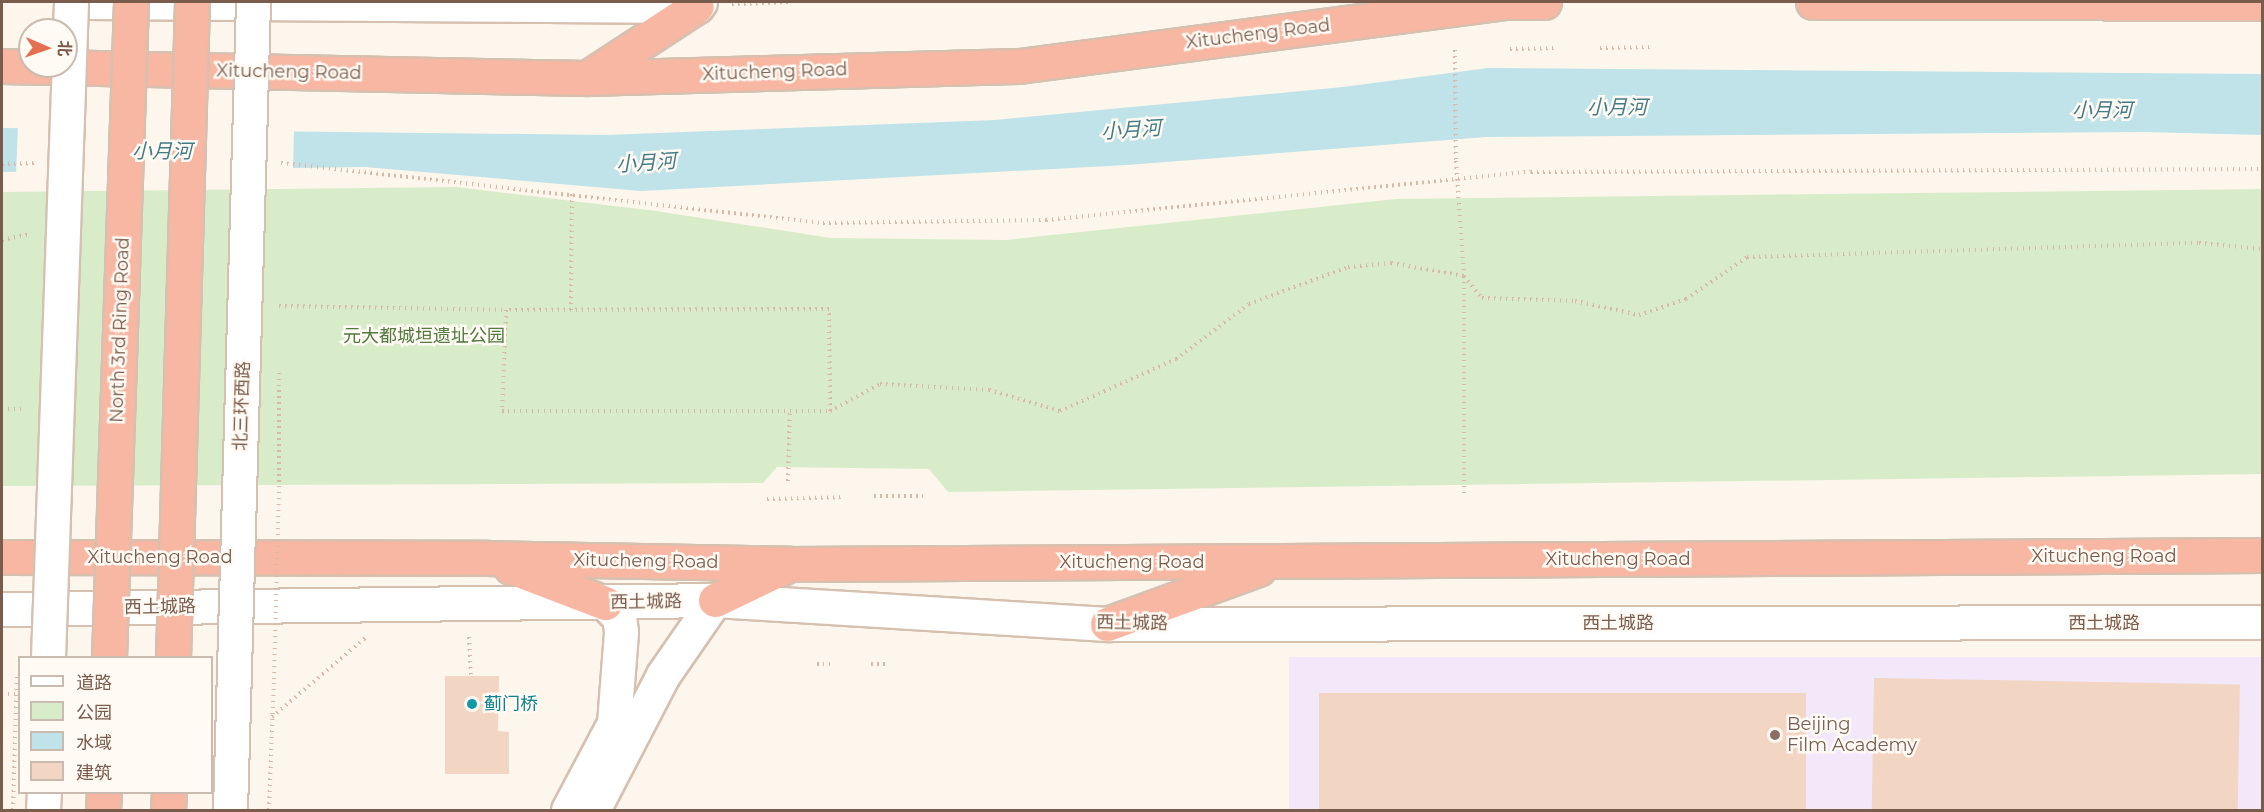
<!DOCTYPE html>
<meta charset="utf-8">
<style>
body{margin:0}
#map{position:relative;width:2264px;height:812px;overflow:hidden;background:#fdf6ec;font-family:Montserrat,"Noto Sans SC",sans-serif}
div>[style]{position:absolute}
.education>*{inset:0;background:#f3e8fa;transform-origin:0 0}
.green>*{inset:0;background:#d8ecc9}
.water>*{inset:0;background:#bfe3e8}
.pier>*{inset:0;background:#fdf6ec}
.building>*{inset:0;background:#f3d5c3;transform-origin:0 0}
.path>*{height:4px;margin-top:-2px;transform-origin:0;background:repeating-linear-gradient(90deg,#d9b8a5 0 1.5px,transparent 0 6px)}
.roads{filter:drop-shadow(2px 0 #d6c0b0) drop-shadow(-2px 0 #d6c0b0) drop-shadow(0 2px #d6c0b0) drop-shadow(0 -2px #d6c0b0)}
.secondary>*{height:33px;margin:-16.5px;padding:0 16.5px;transform-origin:16.5px;border-radius:16.5px;background:#fff}
.highway>*{height:33px;margin:-16.5px;padding:0 16.5px;transform-origin:16.5px;border-radius:16.5px;background:#f7b7a3}
.path-bridge>*{height:4px;margin-top:-2px;transform-origin:0;background:repeating-linear-gradient(90deg,#d9b8a5 0 1.5px,transparent 0 6px)}
.bridges{filter:drop-shadow(2px 0 #d6c0b0) drop-shadow(-2px 0 #d6c0b0) drop-shadow(0 2px #d6c0b0) drop-shadow(0 -2px #d6c0b0)}
.secondary-bridge>*{height:33px;margin:-16.5px;padding:0 16.5px;transform-origin:16.5px;border-radius:16.5px;background:#fff}
.highway-bridge>*{height:33px;margin:-16.5px;padding:0 16.5px;transform-origin:16.5px;border-radius:16.5px;background:#f7b7a3}
.dots>*{width:16px;height:16px;translate:-50% -50%;box-sizing:border-box;border:3px solid #fffaf3;border-radius:50%}
span{translate:-50% -50%;white-space:nowrap;text-align:center;line-height:1.15;-webkit-text-stroke:5px #fffaf3;paint-order:stroke}
.street-label{font-size:18px;color:#7a5c4d}
.park-label{font-size:18px;color:#537a41}
.culture-label{font-size:18px;color:#0d838f}
.left{translate:0 -50%;text-align:left}
.education-label{font-size:18px;color:#785e54}
.water-label{font-size:20px;color:#437c86;font-style:italic}
.frame{position:absolute;inset:0;border:3px solid #7a5c4d;pointer-events:none}
.legend{position:absolute;left:18px;top:656px;width:195px;height:138px;box-sizing:border-box;background:#fffaf3;border:2px solid #cabbb1;margin:0;padding:8px 10px;list-style:none;font-size:18px;color:#7a5c4d}
.legend li{display:flex;align-items:center;gap:12px;height:30px}
.legend b{width:30px;border:2px solid #cabbb1}
.north{position:absolute;left:18px;top:18px;width:60px;height:60px;box-sizing:border-box;background:#fffaf3;border:2px solid #cabbb1;border-radius:50%;rotate:92deg;font-size:16px;font-weight:700;line-height:24px;text-align:center;color:#7a5c4d}
.north::after{content:'';display:block;margin:auto;width:21px;height:27px;background:#e76f51;clip-path:polygon(50% 0,100% 100%,50% 72%,0 100%)}
</style>
<div id="map">
<div class="education">
<div style="left:2262px;top:657px;width:153px;height:973px;rotate:90deg"></div>
</div>
<div class="green">
<div style="clip-path:polygon(456px 187px,656px 211px,831px 238px,1005px 240px,1396px 199px,2262px 189px,2262px 474px,948px 492px,929px 469px,777px 467px,763px 483px,2px 486px,2px 192px)"></div>
</div>
<div class="water">
<div style="clip-path:polygon(1488px 68px,2262px 74px,2262px 135px,2145px 132px,1486px 137px,1127px 165px,641px 191px,365px 167px,2px 172px,2px 128px,606px 135px,995px 120px,1343px 87px)"></div>
</div>
<div class="pier">
<div style="clip-path:polygon(18px 125px,294px 129px,293px 171px,16px 175px)"></div>
</div>
<div class="building">
<div style="clip-path:polygon(445px 676px,499px 676px,498px 731px,509px 732px,509px 774px,445px 774px)"></div>
<div style="left:1874px;top:678px;width:366px;height:132px;rotate:1deg"></div>
<div style="left:1319px;top:693px;width:487px;height:117px"></div>
</div>
<div class="path">
<div style="left:732px;top:4px;width:57px;rotate:-2deg"></div>
<div style="left:1600px;top:48px;width:54px;rotate:-1.1deg"></div>
<div style="left:1510px;top:49px;width:44px;rotate:-1.3deg"></div>
<div style="left:1455px;top:50px;width:111px;rotate:89.5deg"></div>
<div style="left:1456px;top:161px;width:115px;rotate:86deg"></div>
<div style="left:1464px;top:276px;width:221px;rotate:90deg"></div>
<div style="left:281px;top:163px;width:545px;rotate:6.32deg"></div>
<div style="left:823px;top:223px;width:223px;rotate:-0.8deg"></div>
<div style="left:1046px;top:220px;width:487px;rotate:-5.7deg"></div>
<div style="left:1531px;top:172px;width:731px;rotate:-0.24deg"></div>
<div style="left:2px;top:164px;width:32px;rotate:-2deg"></div>
<div style="left:2px;top:240px;width:29px;rotate:-12deg"></div>
<div style="left:279px;top:306px;width:227px;rotate:1deg"></div>
<div style="left:506px;top:310px;width:101px;rotate:92.3deg"></div>
<div style="left:502px;top:411px;width:328px"></div>
<div style="left:830px;top:411px;width:102px;rotate:-90.6deg"></div>
<div style="left:829px;top:309px;width:323px;rotate:179.8deg"></div>
<div style="left:571px;top:310px;width:116px;rotate:-89.5deg"></div>
<div style="left:2px;top:409px;width:23px"></div>
<div style="left:830px;top:411px;width:57px;rotate:-28.4deg"></div>
<div style="left:880px;top:384px;width:109px;rotate:3.2deg"></div>
<div style="left:989px;top:390px;width:74px;rotate:16.5deg"></div>
<div style="left:1060px;top:411px;width:127px;rotate:-24.1deg"></div>
<div style="left:1176px;top:359px;width:91px;rotate:-37deg"></div>
<div style="left:1249px;top:304px;width:106px;rotate:-20.5deg"></div>
<div style="left:1348px;top:267px;width:43px;rotate:-5.3deg"></div>
<div style="left:1391px;top:263px;width:74px;rotate:10.1deg"></div>
<div style="left:1464px;top:276px;width:28px;rotate:51deg"></div>
<div style="left:1482px;top:298px;width:93px;rotate:1.8deg"></div>
<div style="left:1575px;top:301px;width:66px;rotate:12.3deg"></div>
<div style="left:1639px;top:315px;width:50px;rotate:-18.8deg"></div>
<div style="left:1686px;top:299px;width:74px;rotate:-34.5deg"></div>
<div style="left:1747px;top:257px;width:452px;rotate:-1.8deg"></div>
<div style="left:2199px;top:243px;width:63px;rotate:5.4deg"></div>
<div style="left:788px;top:481px;width:70px;rotate:-88.4deg"></div>
<div style="left:279px;top:482px;width:110px;rotate:-90deg"></div>
<div style="left:874px;top:496px;width:51px"></div>
<div style="left:767px;top:499px;width:77px;rotate:-1.5deg"></div>
<div style="left:469px;top:637px;width:39px;rotate:87deg"></div>
<div style="left:817px;top:664px;width:18px"></div>
<div style="left:871px;top:664px;width:16px"></div>
<div style="left:2px;top:694px;width:14px"></div>
<div style="left:272px;top:717px;width:122px;rotate:-40.3deg"></div>
<div style="left:269px;top:810px;width:131px;rotate:-87.8deg"></div>
</div>
<div class="roads">
<div class="secondary">
<div style="left:89px;top:2px;width:608px;rotate:0.38deg"></div>
<div style="left:697px;top:6px;width:5px;rotate:-53deg"></div>
<div style="left:2px;top:609px;width:713px;rotate:-0.72deg"></div>
<div style="left:715px;top:600px;width:393px;rotate:3.5deg"></div>
<div style="left:1107px;top:624px;width:1155px;rotate:-0.1deg"></div>
<div style="left:43px;top:810px;width:18px;rotate:-87deg"></div>
<div style="left:568px;top:810px;width:98px;rotate:-62.1deg"></div>
<div style="left:614px;top:723px;width:92px;rotate:-85.6deg"></div>
<div style="left:621px;top:631px;width:14px;rotate:-98deg"></div>
<div style="left:619px;top:617px;width:20px;rotate:-135deg"></div>
<div style="left:593px;top:810px;width:152px;rotate:-62.6deg"></div>
<div style="left:663px;top:675px;width:91px;rotate:-55.3deg"></div>
</div>
<div class="highway">
<div style="left:1813px;top:2px;width:449px;rotate:0.1deg"></div>
<div style="left:2px;top:66px;width:585px;rotate:1.18deg"></div>
<div style="left:587px;top:78px;width:432px;rotate:-1.6deg"></div>
<div style="left:1019px;top:66px;width:491px;rotate:-7.5deg"></div>
<div style="left:1506px;top:2px;width:38px"></div>
<div style="left:587px;top:78px;width:131px;rotate:-33.2deg"></div>
<div style="left:2px;top:557px;width:485px;rotate:0.1deg"></div>
<div style="left:487px;top:558px;width:304px;rotate:1.1deg"></div>
<div style="left:791px;top:564px;width:1471px;rotate:-0.35deg"></div>
<div style="left:511px;top:567px;width:101px;rotate:21deg"></div>
<div style="left:715px;top:600px;width:76px;rotate:-25.6deg"></div>
<div style="left:1107px;top:624px;width:161px;rotate:-20deg"></div>
<div style="left:103px;top:810px;width:18px;rotate:-87deg"></div>
<div style="left:168px;top:810px;width:18px;rotate:-87deg"></div>
</div>
</div>
<div class="path-bridge">
<div style="left:274px;top:679px;width:197px;rotate:-88.5deg"></div>
<div style="left:13px;top:810px;width:138px;rotate:-88.3deg"></div>
</div>
<div class="bridges">
<div class="secondary-bridge">
<div style="left:48px;top:658px;width:656px;rotate:-87.99deg"></div>
<div style="left:230px;top:810px;width:808px;rotate:-88.37deg"></div>
</div>
<div class="highway-bridge">
<div style="left:109px;top:658px;width:656px;rotate:-88.08deg"></div>
<div style="left:173px;top:658px;width:656px;rotate:-88.34deg"></div>
</div>
</div>
<div class="dots">
<div style="left:472px;top:704px;background:#0f9aa8"></div>
<div style="left:1775px;top:735px;background:#8d6e63"></div>
</div>
<div class="street-label">
<span style="left:1258px;top:34px;rotate:-7deg">Xitucheng Road</span>
<span style="left:289px;top:72px;rotate:1deg">Xitucheng Road</span>
<span style="left:775px;top:72px;rotate:-2deg">Xitucheng Road</span>
<span style="left:120px;top:330px;rotate:-88deg">North 3rd Ring Road</span>
<span style="left:242px;top:406px;rotate:-88deg">北三环西路</span>
<span style="left:2104px;top:556px">Xitucheng Road</span>
<span style="left:160px;top:557px">Xitucheng Road</span>
<span style="left:1618px;top:559px">Xitucheng Road</span>
<span style="left:646px;top:561px;rotate:1deg">Xitucheng Road</span>
<span style="left:1132px;top:562px">Xitucheng Road</span>
<span style="left:646px;top:602px;rotate:-1deg">西土城路</span>
<span style="left:160px;top:607px;rotate:-1deg">西土城路</span>
<span style="left:1132px;top:623px;rotate:1deg">西土城路</span>
<span style="left:1618px;top:623px">西土城路</span>
<span style="left:2104px;top:623px">西土城路</span>
</div>
<div class="park-label">
<span style="left:424px;top:336px">元大都城垣遗址公园</span>
</div>
<div class="culture-label">
<span class="left" style="left:484px;top:704px">蓟门桥</span>
</div>
<div class="education-label">
<span class="left" style="left:1787px;top:735px">Beijing<br>Film Academy</span>
</div>
<div class="water-label">
<span style="left:1617px;top:107px">小月河</span>
<span style="left:2102px;top:110px">小月河</span>
<span style="left:1131px;top:130px;rotate:-4deg">小月河</span>
<span style="left:162px;top:151px">小月河</span>
<span style="left:646px;top:163px;rotate:-4deg">小月河</span>
</div>
<div class="frame"></div>
<ul class="legend">
<li><b style="height:8px;background:#fff"></b>道路</li>
<li><b style="height:16px;background:#d8ecc9"></b>公园</li>
<li><b style="height:16px;background:#bfe3e8"></b>水域</li>
<li><b style="height:16px;background:#f3d5c3"></b>建筑</li>
</ul>
<div class="north">北</div>
</div>
